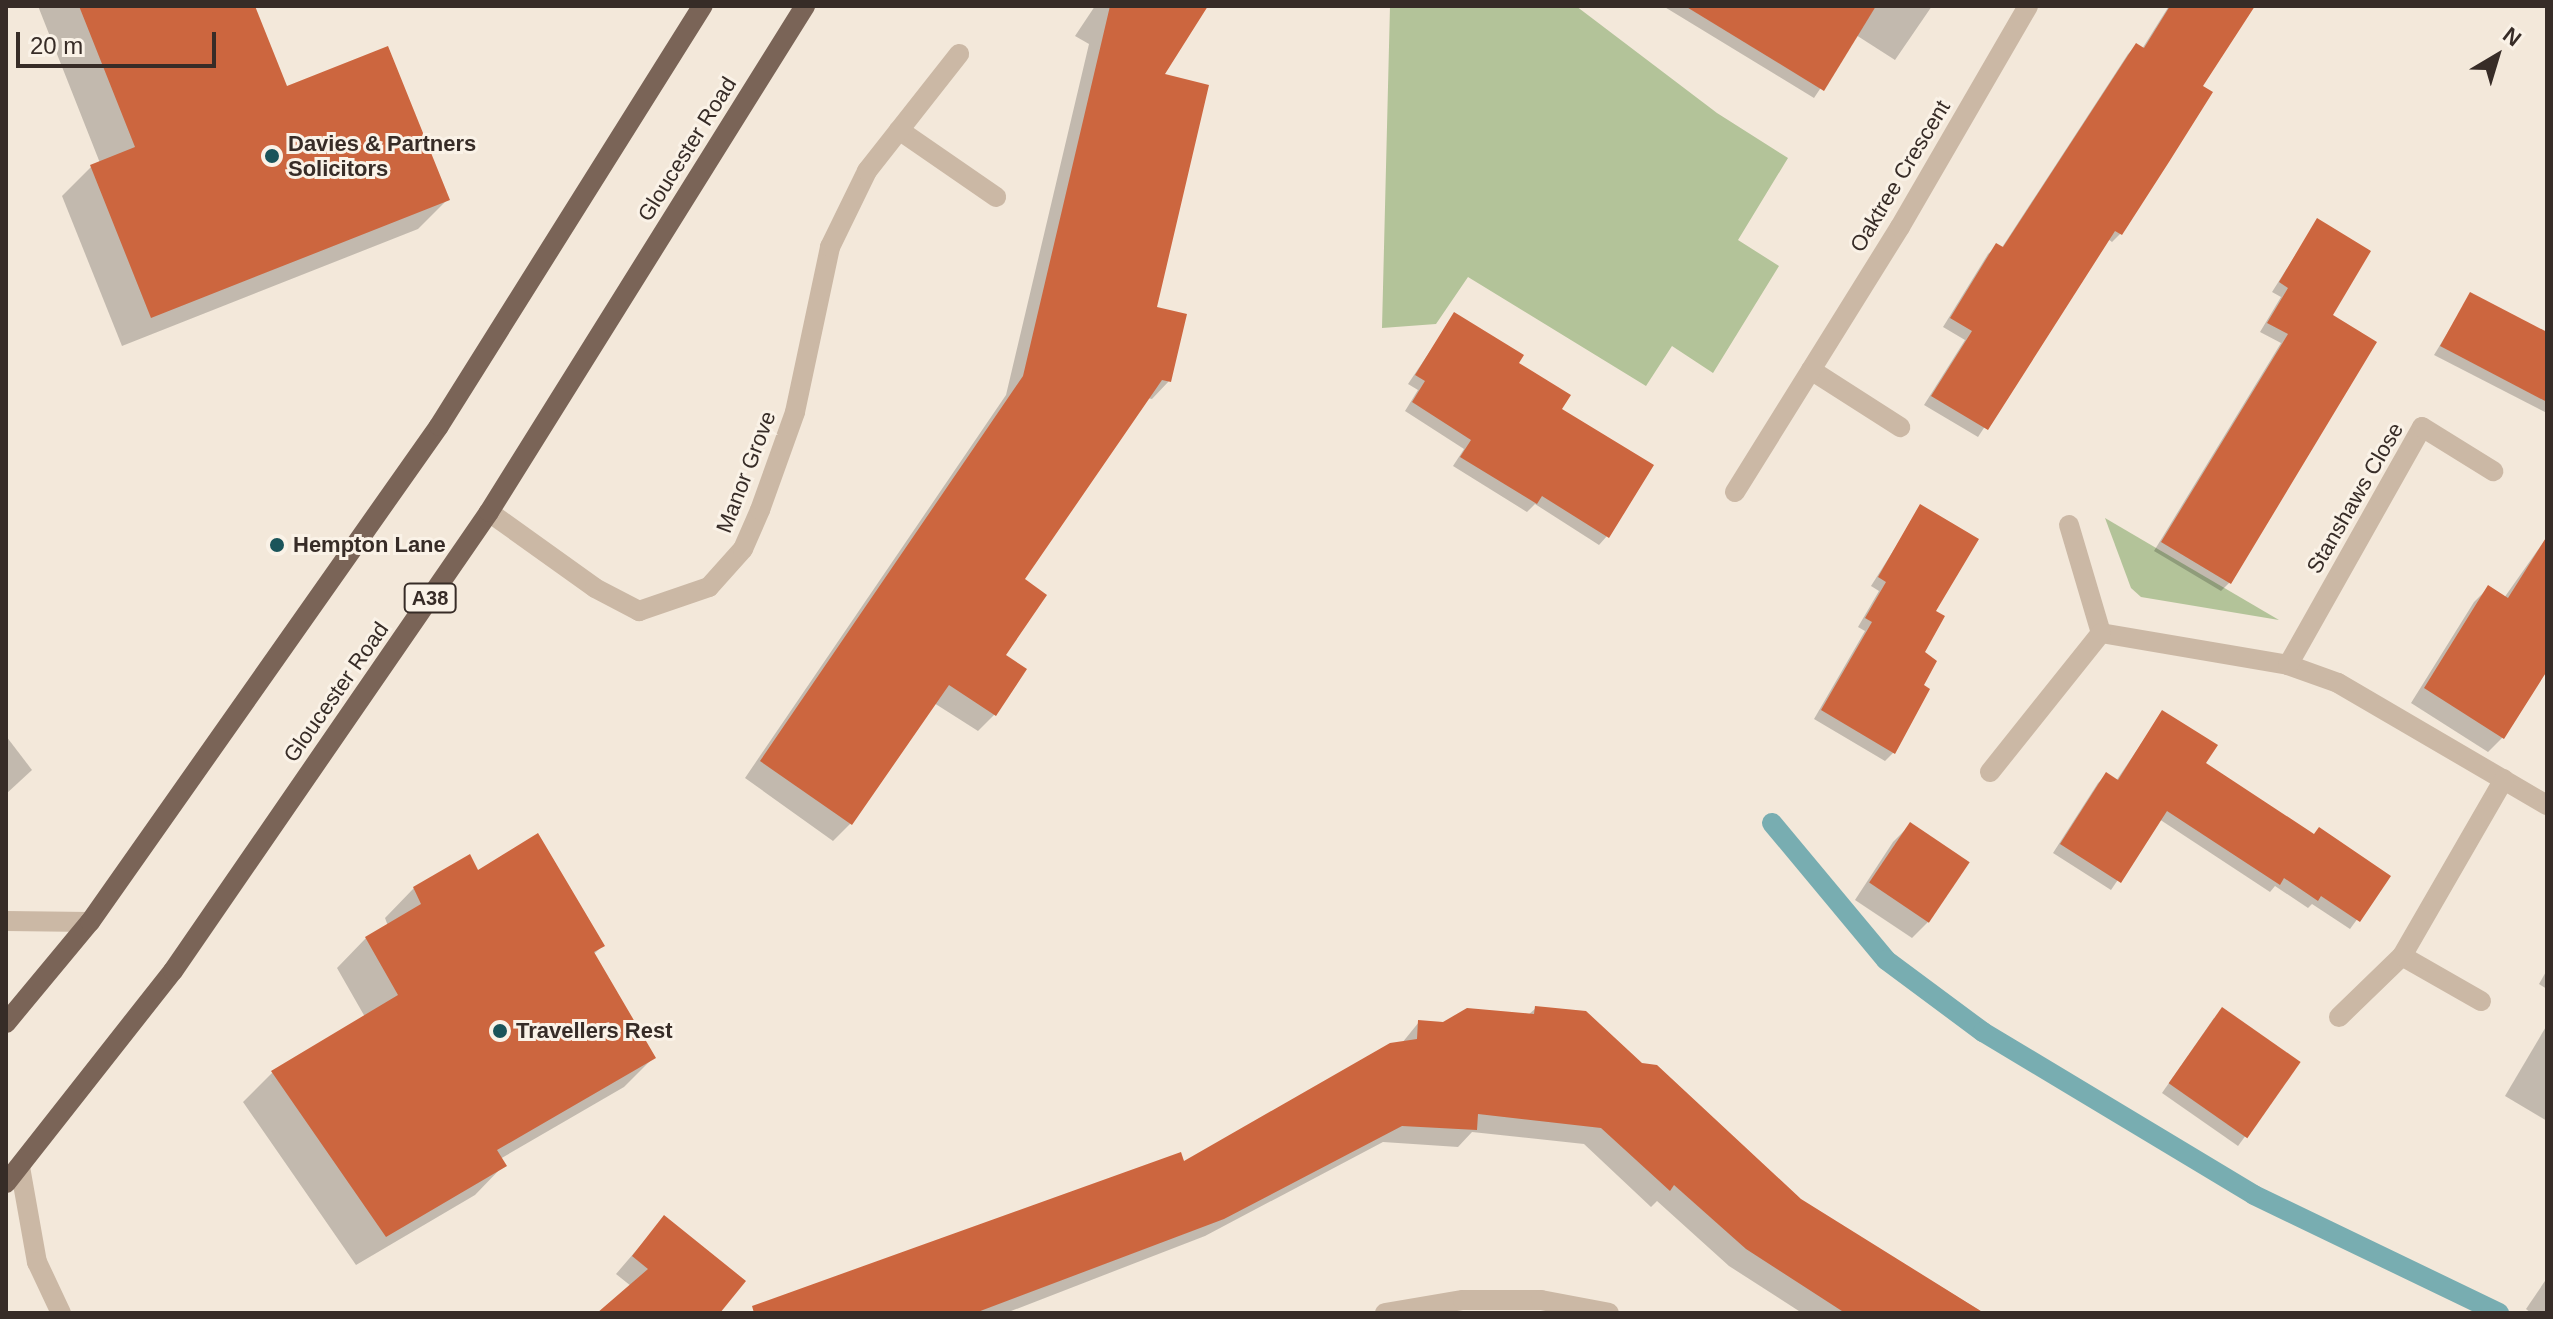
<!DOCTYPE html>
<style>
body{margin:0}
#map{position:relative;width:2553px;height:1319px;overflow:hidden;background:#f3e8da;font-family:Helvetica,sans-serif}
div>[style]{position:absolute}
.green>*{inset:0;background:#b3c399}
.shadow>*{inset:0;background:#0003}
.stream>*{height:20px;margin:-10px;padding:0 10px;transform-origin:10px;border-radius:10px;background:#78adb1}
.building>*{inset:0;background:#cc663f;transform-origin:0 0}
.street>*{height:20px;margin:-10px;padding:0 10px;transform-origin:10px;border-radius:10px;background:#cbb8a5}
.primary>*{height:20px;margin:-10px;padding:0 10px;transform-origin:10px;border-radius:10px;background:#7a6457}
.dots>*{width:22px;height:22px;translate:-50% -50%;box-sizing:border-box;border:4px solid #faf2e7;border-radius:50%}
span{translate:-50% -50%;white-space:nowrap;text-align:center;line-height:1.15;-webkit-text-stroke:6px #faf2e7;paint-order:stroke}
.shield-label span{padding:2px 6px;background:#faf2e7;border:2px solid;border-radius:6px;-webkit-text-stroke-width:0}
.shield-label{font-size:20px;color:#372c27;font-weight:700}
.poi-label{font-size:22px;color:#372c27;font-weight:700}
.left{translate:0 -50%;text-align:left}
.street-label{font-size:22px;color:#372c27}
.frame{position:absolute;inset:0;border:8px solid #372c27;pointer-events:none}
.north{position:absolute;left:2457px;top:16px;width:80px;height:80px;-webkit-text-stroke:6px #faf2e7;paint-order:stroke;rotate:38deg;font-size:22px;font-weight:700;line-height:32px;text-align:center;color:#372c27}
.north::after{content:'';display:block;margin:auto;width:28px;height:36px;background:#372c27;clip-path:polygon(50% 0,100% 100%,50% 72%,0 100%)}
.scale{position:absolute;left:16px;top:32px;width:200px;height:36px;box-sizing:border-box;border:4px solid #372c27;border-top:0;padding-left:10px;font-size:24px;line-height:28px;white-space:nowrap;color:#372c27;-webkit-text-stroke:6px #faf2e7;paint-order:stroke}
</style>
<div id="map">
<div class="green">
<div style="clip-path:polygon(1390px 6px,1576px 6px,1717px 113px,1788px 158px,1738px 240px,1779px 266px,1713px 373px,1672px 346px,1646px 386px,1468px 277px,1436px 324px,1382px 328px)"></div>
<div style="clip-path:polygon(2105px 518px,2279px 620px,2141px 597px,2131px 588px)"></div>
</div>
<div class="shadow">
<div style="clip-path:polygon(38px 6px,253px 6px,286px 89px,447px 200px,418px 229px,122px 346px,62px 196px,91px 167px,100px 163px)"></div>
<div style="clip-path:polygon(1095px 6px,1205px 6px,1162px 76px,1155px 309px,1169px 381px,1152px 399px,1147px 398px,1022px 580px,1003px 656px,995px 714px,978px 731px,934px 703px,850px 824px,833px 841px,745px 778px,1006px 395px,1089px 44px,1075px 36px)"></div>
<div style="clip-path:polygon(1663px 6px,1932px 6px,1895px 60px,1856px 35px,1814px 98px)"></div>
<div style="clip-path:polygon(2169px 6px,2242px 6px,2121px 233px,2112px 242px,2108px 239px,1978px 437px,1924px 405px,1965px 340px,1943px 327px,1988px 254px,1997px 246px,2001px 249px,2128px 54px,2136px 46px,2142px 49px)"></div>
<div style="clip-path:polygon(2317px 221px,2330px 316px,2229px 583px,2221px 591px,2154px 551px,2281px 343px,2260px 332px,2281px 297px,2272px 292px)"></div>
<div style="clip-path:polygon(2471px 294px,2547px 335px,2547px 413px,2434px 355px)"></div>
<div style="clip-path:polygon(1455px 314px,1516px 363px,1559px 409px,1607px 536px,1599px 545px,1535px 504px,1527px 512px,1453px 466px,1464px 449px,1405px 411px,1418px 390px,1408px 384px)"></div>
<div style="clip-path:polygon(1921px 507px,1934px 612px,1893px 753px,1885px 761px,1814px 719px,1865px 631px,1858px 627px,1879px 591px,1871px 586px)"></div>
<div style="clip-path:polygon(2547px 537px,2547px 667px,2502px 738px,2488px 752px,2411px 703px,2474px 602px,2488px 588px,2504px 598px)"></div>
<div style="clip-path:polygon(2162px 713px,2204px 764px,2313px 836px,2388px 877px,2350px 929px,2312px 904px,2308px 908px,2275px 886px,2270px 892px,2159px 819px,2111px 890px,2053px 853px,2098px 783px,2107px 775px,2116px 781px)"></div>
<div style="clip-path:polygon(6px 736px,32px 770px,6px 794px)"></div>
<div style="clip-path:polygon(1910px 825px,1967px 863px,1929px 921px,1912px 938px,1855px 900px,1893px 842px)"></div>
<div style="clip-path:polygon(477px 873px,603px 945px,593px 955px,653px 1058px,624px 1087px,500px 1159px,504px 1165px,475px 1195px,356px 1265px,243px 1102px,272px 1073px,365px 1017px,337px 968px,366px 938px,388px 926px,385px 918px,414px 888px)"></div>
<div style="clip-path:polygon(2547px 970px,2547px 989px,2539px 984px)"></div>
<div style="clip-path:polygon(1536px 1008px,1800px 1201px,1984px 1313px,1802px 1313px,1729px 1266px,1657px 1201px,1651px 1207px,1584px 1144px,1472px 1132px,1458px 1147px,1383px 1142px,1205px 1236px,1006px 1313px,760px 1313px,1184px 1164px,1402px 1043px,1419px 1022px,1443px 1024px,1527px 1016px)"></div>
<div style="clip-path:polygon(2214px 1018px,2299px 1063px,2238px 1146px,2162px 1093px)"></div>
<div style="clip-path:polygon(2547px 1025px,2547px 1121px,2505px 1096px)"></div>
<div style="clip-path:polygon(664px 1218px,717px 1313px,600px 1313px,631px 1286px,616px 1274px)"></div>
<div style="clip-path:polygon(2547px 1278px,2547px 1313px,2531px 1313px,2526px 1309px)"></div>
</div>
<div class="stream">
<div style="left:1772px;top:823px;width:178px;rotate:50.2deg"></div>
<div style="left:1886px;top:960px;width:121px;rotate:36.6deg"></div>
<div style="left:1983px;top:1032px;width:316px;rotate:31deg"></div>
<div style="left:2254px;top:1195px;width:272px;rotate:25.7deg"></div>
</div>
<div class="building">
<div style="clip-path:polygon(79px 6px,255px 6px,287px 86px,388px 46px,450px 200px,151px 318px,90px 165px,135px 147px)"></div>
<div style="clip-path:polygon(1110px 6px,1208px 6px,1165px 74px,1209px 85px,1157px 307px,1187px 314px,1171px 382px,1162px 380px,1025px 579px,1047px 595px,1006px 655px,1027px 669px,996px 716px,949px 685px,852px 825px,760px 761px,1023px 376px)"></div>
<div style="clip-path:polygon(1685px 6px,1876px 6px,1824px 91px)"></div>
<div style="clip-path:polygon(2170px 6px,2255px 6px,2203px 86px,2213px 92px,2169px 162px,2122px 235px,2115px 231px,1988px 430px,1931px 396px,1972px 331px,1950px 318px,1996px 243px,2003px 247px,2136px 43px,2144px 48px)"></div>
<div style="clip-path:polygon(2317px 218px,2371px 251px,2333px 315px,2377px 342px,2231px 584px,2161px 542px,2288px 334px,2267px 323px,2288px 288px,2279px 282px)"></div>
<div style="clip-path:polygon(2470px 292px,2547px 332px,2547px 402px,2440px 346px)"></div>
<div style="clip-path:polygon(1454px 312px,1524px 355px,1519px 363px,1571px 395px,1562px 409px,1654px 465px,1609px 538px,1542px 496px,1537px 504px,1460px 457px,1471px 440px,1412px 402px,1425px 381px,1415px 375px)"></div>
<div style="clip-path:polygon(1920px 504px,1979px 539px,1936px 611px,1945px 616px,1925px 652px,1937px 661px,1924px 685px,1930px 689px,1895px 754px,1821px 710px,1872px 622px,1865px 618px,1886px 582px,1878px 577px)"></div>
<div style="clip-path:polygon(2547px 536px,2547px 671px,2504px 739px,2424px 688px,2488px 585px,2508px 598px)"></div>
<div style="clip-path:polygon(2162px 710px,2218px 745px,2206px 763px,2314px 834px,2319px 827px,2391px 876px,2360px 922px,2321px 896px,2318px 901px,2284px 878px,2280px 885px,2167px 811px,2121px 883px,2060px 844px,2106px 772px,2118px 780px)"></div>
<div style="left:1910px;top:822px;width:72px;height:73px;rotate:34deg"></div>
<div style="clip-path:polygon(538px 833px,605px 946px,594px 952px,656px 1058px,497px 1150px,507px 1166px,386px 1237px,271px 1071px,398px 995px,365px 937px,421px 904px,413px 887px,470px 854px,478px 870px)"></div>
<div style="clip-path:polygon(1535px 1006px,1586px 1011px,1642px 1063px,1657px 1065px,1801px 1199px,1984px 1313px,1845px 1313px,1746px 1249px,1674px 1185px,1670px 1191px,1601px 1128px,1478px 1114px,1477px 1130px,1402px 1126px,1224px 1219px,975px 1313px,754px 1313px,752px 1306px,1181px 1152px,1184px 1161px,1390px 1043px,1417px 1039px,1418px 1020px,1443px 1022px,1467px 1008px,1534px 1014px)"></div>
<div style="left:2222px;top:1007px;width:96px;height:93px;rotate:35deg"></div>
<div style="clip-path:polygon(664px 1215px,746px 1281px,720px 1313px,597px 1313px,648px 1269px,632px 1256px)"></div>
</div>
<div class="street">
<div style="left:899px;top:130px;width:118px;rotate:34.6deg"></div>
<div style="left:1811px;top:370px;width:106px;rotate:32.6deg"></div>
<div style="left:1735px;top:492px;width:312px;rotate:-58.1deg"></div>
<div style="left:1900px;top:227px;width:255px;rotate:-59.9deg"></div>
<div style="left:489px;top:512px;width:130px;rotate:35.6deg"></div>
<div style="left:595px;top:588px;width:50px;rotate:27.6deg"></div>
<div style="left:639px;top:611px;width:74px;rotate:-18.9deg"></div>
<div style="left:709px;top:587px;width:51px;rotate:-48.2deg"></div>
<div style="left:743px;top:549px;width:43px;rotate:-66.4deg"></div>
<div style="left:760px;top:510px;width:104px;rotate:-70.3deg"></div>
<div style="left:795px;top:412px;width:169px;rotate:-78deg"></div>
<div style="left:830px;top:247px;width:85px;rotate:-64deg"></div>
<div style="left:867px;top:171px;width:149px;rotate:-51.8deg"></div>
<div style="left:2069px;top:525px;width:113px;rotate:73.5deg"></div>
<div style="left:2101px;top:633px;width:190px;rotate:9.7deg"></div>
<div style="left:2288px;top:665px;width:53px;rotate:19.8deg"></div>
<div style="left:2338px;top:683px;width:242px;rotate:30.3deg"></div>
<div style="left:2288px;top:665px;width:273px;rotate:-60.6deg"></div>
<div style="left:2422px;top:427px;width:84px;rotate:31.8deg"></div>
<div style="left:1990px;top:772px;width:178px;rotate:-51.4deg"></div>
<div style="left:6px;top:921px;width:84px;rotate:0.7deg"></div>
<div style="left:2402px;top:956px;width:91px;rotate:29.7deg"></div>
<div style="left:2339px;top:1017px;width:88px;rotate:-44.1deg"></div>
<div style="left:2402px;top:956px;width:204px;rotate:-60deg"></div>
<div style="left:20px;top:1167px;width:97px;rotate:79.9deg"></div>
<div style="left:37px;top:1262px;width:56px;rotate:64.8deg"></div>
<div style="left:1385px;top:1313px;width:79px;rotate:-9.5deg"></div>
<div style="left:1463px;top:1300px;width:78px"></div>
<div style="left:1541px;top:1300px;width:69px;rotate:10.8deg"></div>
</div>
<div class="primary">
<div style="left:6px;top:1023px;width:131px;rotate:-50.3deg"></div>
<div style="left:90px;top:922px;width:606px;rotate:-54.87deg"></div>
<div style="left:439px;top:426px;width:496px;rotate:-57.9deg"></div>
<div style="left:6px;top:1183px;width:270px;rotate:-51.8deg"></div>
<div style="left:173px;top:971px;width:557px;rotate:-55.45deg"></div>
<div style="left:489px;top:512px;width:597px;rotate:-58.01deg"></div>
</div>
<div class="dots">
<div style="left:272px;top:156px;background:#1a545a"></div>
<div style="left:277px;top:545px;background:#1a545a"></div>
<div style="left:500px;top:1031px;background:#1a545a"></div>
</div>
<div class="shield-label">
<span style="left:430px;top:598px">A38</span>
</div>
<div class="poi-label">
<span class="left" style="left:288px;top:156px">Davies &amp; Partners<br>Solicitors</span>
<span class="left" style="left:293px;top:545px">Hempton Lane</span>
<span class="left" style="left:516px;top:1031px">Travellers Rest</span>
</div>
<div class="street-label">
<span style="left:687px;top:149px;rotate:-58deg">Gloucester Road</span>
<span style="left:1900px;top:176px;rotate:-59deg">Oaktree Crescent</span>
<span style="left:746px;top:472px;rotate:-69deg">Manor Grove</span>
<span style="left:2355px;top:498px;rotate:-60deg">Stanshaws Close</span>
<span style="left:336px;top:692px;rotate:-55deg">Gloucester Road</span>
</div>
<div class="frame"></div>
<div class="north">N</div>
<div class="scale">20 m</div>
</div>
